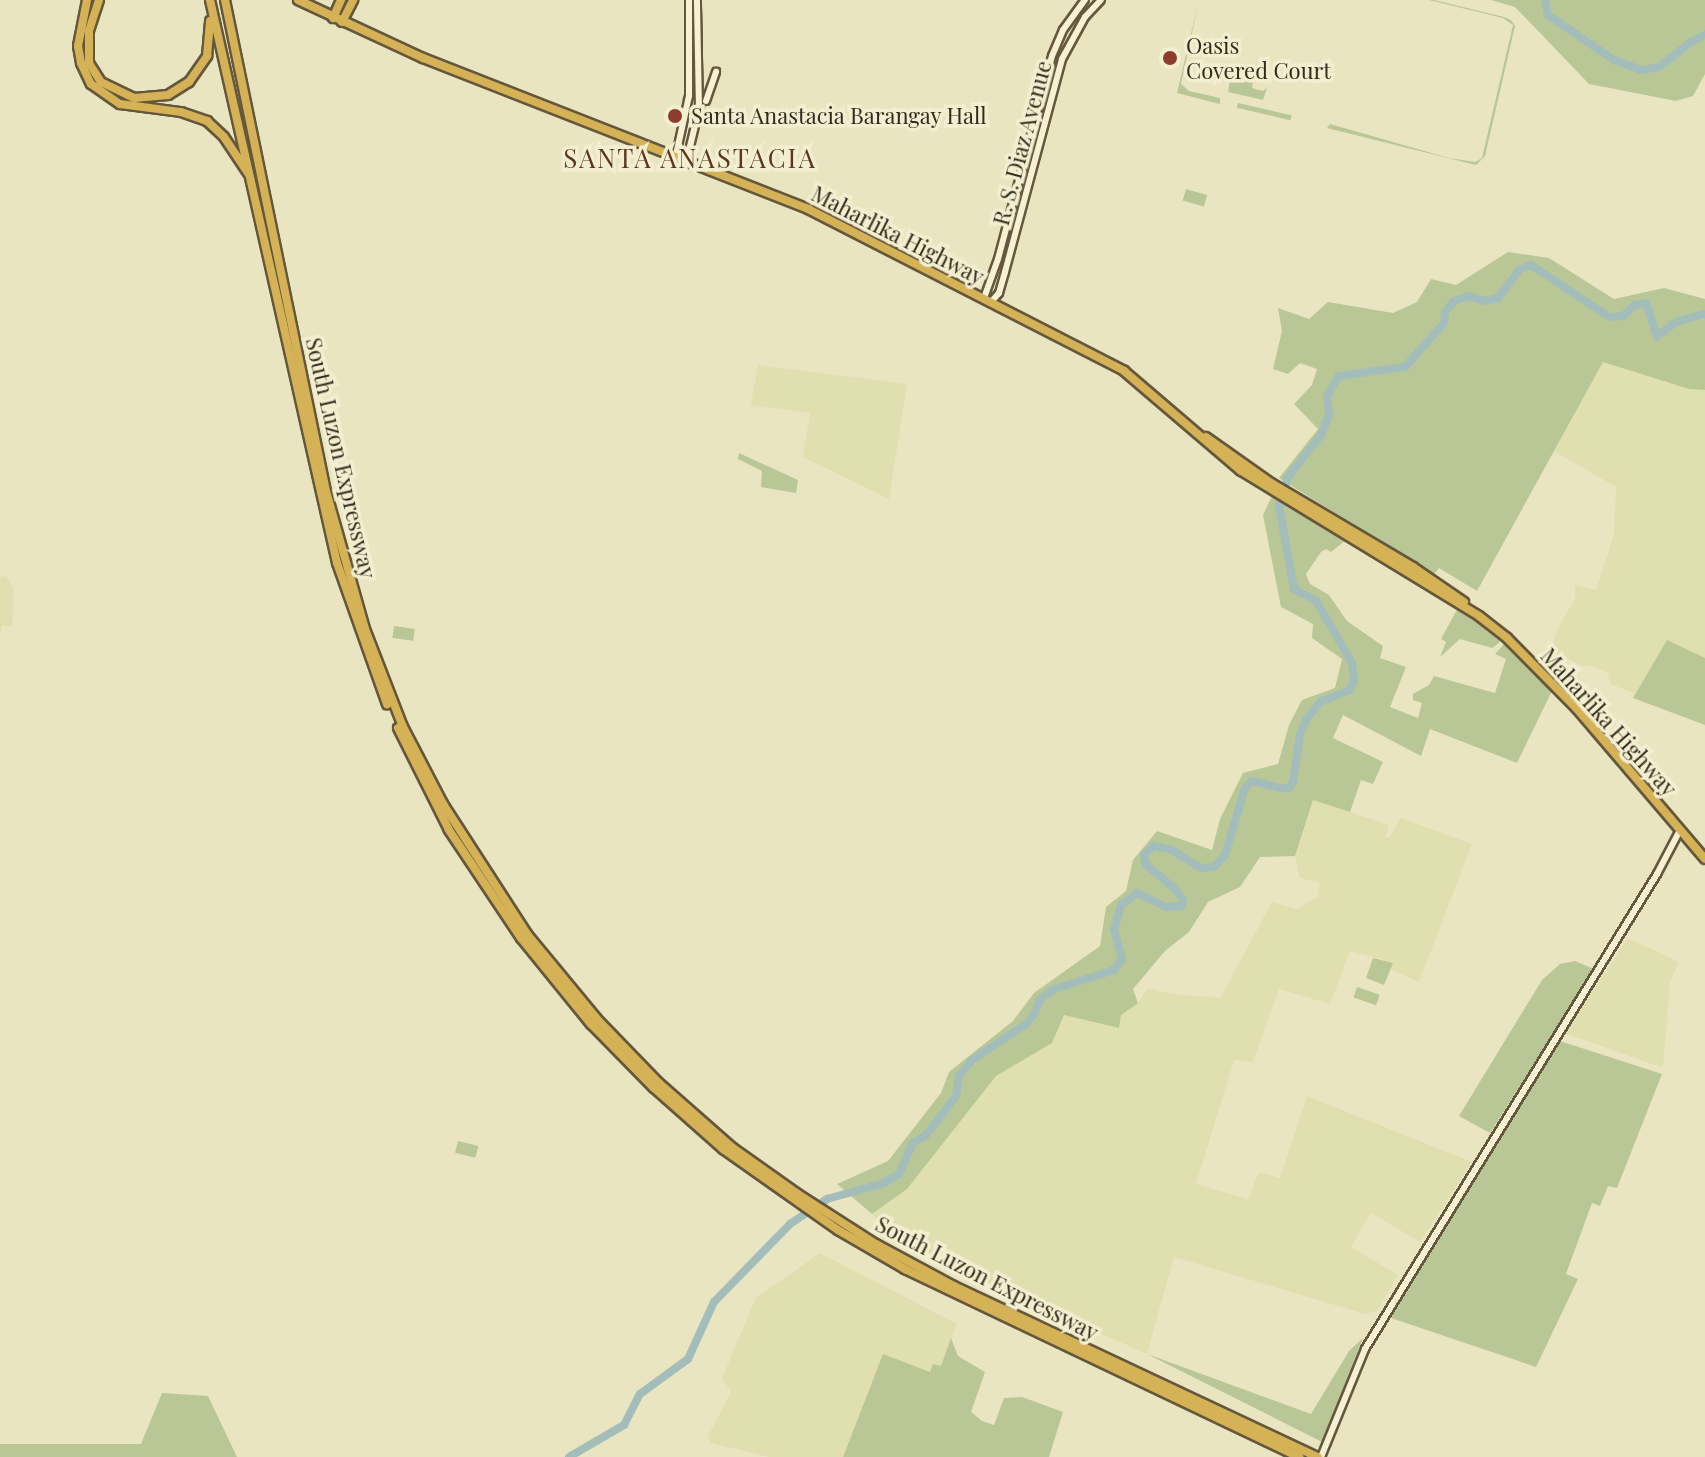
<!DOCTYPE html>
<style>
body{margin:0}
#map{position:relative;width:1705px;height:1457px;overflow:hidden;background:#eae5c1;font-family:"Playfair Display",serif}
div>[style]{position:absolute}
.farmland>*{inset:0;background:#dfdfaf}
.green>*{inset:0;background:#b9c796;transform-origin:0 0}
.river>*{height:8px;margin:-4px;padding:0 4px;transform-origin:4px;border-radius:4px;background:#a3bdba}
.secondary-tunnel>*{height:6px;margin-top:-3px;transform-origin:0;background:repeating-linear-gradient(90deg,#c5c0a0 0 6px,transparent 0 9px)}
.roads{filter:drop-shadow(2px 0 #64573d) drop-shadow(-2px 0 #64573d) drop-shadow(0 2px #64573d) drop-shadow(0 -2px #64573d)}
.secondary>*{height:6px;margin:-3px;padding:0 3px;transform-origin:3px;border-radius:3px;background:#f6f1d3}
.highway>*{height:8px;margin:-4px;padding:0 4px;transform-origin:4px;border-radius:4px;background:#d5b256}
.dots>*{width:22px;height:22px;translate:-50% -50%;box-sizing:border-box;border:4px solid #f2eed0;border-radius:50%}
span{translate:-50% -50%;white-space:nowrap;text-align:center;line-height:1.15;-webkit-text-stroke:7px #f2eed0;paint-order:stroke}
.poi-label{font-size:22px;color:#332b1d}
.left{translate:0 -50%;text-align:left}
.street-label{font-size:22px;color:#332b1d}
.quarter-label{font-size:26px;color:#5d361f;letter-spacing:2px}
</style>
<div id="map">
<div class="farmland">
<div style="clip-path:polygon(1603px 362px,1689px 389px,1705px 390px,1705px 658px,1667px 641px,1633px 698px,1634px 693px,1610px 684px,1608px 673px,1590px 665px,1582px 666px,1569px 660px,1559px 670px,1551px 652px,1557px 629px,1575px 599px,1575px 585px,1596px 590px,1614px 534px,1616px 487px,1554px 451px)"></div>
<div style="clip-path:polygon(758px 365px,907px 384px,889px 499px,803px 457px,810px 413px,751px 405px)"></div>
<div style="clip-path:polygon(6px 576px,14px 589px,12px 627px,2px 625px,0 637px,0 577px)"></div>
<div style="clip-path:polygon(1313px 800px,1389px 825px,1385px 837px,1389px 838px,1401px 818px,1472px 844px,1419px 982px,1390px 969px,1386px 960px,1350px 951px,1330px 1004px,1279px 989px,1253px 1062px,1234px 1060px,1196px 1184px,1248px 1199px,1259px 1172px,1280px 1178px,1307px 1096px,1472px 1162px,1420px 1242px,1371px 1213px,1351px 1247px,1398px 1275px,1377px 1311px,1365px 1314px,1174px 1257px,1147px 1354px,994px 1286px,886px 1231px,872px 1214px,907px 1189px,996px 1076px,1051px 1043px,1064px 1015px,1119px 1028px,1121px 1015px,1138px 1003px,1148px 988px,1173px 994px,1220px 998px,1272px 902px,1297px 909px,1317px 897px,1320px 883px,1300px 878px,1295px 856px)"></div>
<div style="clip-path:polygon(1628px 938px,1679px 962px,1670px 982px,1663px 1068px,1565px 1033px)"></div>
<div style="clip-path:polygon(820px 1253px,957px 1324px,941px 1367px,930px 1372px,883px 1355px,843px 1457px,769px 1457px,711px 1443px,708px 1436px,731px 1392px,722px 1378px,756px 1298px)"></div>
</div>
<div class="green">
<div style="clip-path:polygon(1199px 0,1181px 84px,1189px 91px,1220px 98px,1220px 104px,1177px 93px)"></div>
<div style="clip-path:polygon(1429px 0,1434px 0,1504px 17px,1511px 20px,1515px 26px,1485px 156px,1476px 165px,1327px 128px,1330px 124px,1449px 158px,1475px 162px,1482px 158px,1513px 25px,1503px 18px)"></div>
<div style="clip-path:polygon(1491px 0,1705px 0,1705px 74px,1693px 96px,1676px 101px,1589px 84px,1515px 7px)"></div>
<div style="clip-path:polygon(1231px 74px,1233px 78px,1253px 83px,1252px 88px,1263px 91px,1267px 88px,1263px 100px,1228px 92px)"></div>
<div style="left:1238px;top:103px;width:55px;height:5px;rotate:13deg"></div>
<div style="left:1186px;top:189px;width:22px;height:12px;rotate:16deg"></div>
<div style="clip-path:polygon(1508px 252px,1549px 258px,1614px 299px,1664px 288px,1705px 299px,1705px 390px,1689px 389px,1603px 362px,1477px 591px,1439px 568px,1434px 575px,1279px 478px,1318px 429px,1294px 404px,1312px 385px,1317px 369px,1300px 363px,1288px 374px,1273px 369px,1282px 331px,1278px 308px,1309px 319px,1328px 302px,1393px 313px,1417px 302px,1431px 279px,1456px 285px)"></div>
<div style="clip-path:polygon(739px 453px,798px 480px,796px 493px,761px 487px,762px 471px,738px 459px)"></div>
<div style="clip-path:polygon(1272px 496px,1346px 540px,1331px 552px,1326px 549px,1321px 552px,1306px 574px,1310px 584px,1329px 595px,1347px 621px,1383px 646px,1380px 658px,1406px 667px,1390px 707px,1418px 718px,1422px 703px,1413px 700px,1413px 694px,1429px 685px,1434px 676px,1495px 693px,1506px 659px,1495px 654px,1504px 644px,1552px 691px,1517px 763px,1430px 729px,1421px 756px,1343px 715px,1333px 738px,1383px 762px,1373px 784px,1361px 780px,1350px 812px,1313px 800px,1295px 856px,1260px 857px,1240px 887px,1208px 902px,1189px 932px,1165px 951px,1133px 989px,1138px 1003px,1121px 1015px,1119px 1028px,1064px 1015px,1052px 1043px,996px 1076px,907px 1189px,872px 1214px,837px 1184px,888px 1161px,941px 1093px,949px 1072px,1013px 1021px,1034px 993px,1100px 946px,1106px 907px,1126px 891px,1133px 860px,1157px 831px,1212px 850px,1220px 819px,1243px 773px,1278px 764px,1289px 725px,1302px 700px,1335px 688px,1342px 659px,1312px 638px,1313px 624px,1281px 607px,1263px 515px)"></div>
<div style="clip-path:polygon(1458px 608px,1501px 639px,1499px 643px,1492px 648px,1460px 639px,1440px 657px,1446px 642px,1441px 639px)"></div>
<div style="left:394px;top:626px;width:21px;height:12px;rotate:8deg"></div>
<div style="clip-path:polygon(1667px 640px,1705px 658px,1705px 725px,1633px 698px)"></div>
<div style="clip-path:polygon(1373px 958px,1393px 963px,1384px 985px,1366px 978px)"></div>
<div style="clip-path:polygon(1575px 961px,1594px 969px,1490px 1133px,1459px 1116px,1542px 980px,1560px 964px)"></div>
<div style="left:1357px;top:987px;width:24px;height:11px;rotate:19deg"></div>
<div style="clip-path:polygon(1560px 1041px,1662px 1074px,1617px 1188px,1608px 1186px,1600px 1206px,1592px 1203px,1566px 1274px,1578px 1279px,1536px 1367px,1391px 1318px)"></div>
<div style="left:458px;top:1141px;width:21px;height:12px;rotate:14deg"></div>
<div style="clip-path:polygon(951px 1338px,958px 1356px,985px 1372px,971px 1412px,982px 1421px,994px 1425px,1004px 1398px,1022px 1397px,1063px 1412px,1049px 1457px,843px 1457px,883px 1354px,930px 1372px,933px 1364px,941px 1366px)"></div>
<div style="clip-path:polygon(1363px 1338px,1322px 1442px,1147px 1354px,1311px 1414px,1349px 1351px)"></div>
<div style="clip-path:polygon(162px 1393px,208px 1396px,237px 1457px,0 1457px,0 1444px,141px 1444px)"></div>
</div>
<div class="river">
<div style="left:1545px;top:0;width:15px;rotate:79deg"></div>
<div style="left:1548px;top:15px;width:80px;rotate:34.3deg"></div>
<div style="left:1614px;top:60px;width:30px;rotate:20deg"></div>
<div style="left:1642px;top:70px;width:17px;rotate:-10deg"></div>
<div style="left:1659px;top:67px;width:41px;rotate:-38deg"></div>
<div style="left:1691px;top:42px;width:16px;rotate:-27deg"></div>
<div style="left:569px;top:1457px;width:64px;rotate:-30.2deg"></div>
<div style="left:624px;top:1425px;width:35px;rotate:-63deg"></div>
<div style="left:640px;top:1394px;width:59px;rotate:-36.1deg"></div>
<div style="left:688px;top:1359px;width:63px;rotate:-65.5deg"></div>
<div style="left:714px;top:1302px;width:109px;rotate:-45.7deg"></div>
<div style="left:790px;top:1224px;width:45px;rotate:-34deg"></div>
<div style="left:827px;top:1199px;width:59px;rotate:-15.7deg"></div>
<div style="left:884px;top:1183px;width:17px;rotate:-31deg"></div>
<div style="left:899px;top:1174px;width:34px;rotate:-66deg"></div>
<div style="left:913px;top:1143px;width:15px;rotate:-32deg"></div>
<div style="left:926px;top:1135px;width:49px;rotate:-52.4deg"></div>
<div style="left:956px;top:1096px;width:20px;rotate:-81deg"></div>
<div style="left:959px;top:1076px;width:21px;rotate:-51deg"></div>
<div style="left:972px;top:1060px;width:65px;rotate:-33.7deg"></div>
<div style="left:1026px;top:1024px;width:14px;rotate:-51deg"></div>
<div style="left:1035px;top:1013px;width:15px;rotate:-70deg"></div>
<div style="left:1040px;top:999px;width:18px;rotate:-34deg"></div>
<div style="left:1055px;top:989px;width:62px;rotate:-17.9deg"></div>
<div style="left:1114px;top:970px;width:14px;rotate:-54deg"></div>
<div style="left:1122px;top:959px;width:30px;rotate:-105deg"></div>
<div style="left:1114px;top:930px;width:26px;rotate:-74deg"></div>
<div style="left:1121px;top:905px;width:20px;rotate:-37deg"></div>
<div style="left:1137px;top:893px;width:32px;rotate:26deg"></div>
<div style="left:1166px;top:907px;width:16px;rotate:-4deg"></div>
<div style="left:1182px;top:906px;width:6px;rotate:-81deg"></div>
<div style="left:1183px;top:900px;width:14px;rotate:-126deg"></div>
<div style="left:1175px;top:889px;width:39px;rotate:-140deg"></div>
<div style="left:1145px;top:864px;width:9px;rotate:-96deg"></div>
<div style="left:1144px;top:855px;width:13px;rotate:-45deg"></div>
<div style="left:1153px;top:846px;width:19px;rotate:12deg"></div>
<div style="left:1172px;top:850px;width:34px;rotate:32deg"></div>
<div style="left:1201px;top:868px;width:13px;rotate:-4deg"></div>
<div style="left:1214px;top:867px;width:16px;rotate:-47deg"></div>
<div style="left:1225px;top:855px;width:70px;rotate:-73.4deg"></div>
<div style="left:1245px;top:788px;width:10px;rotate:-45deg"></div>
<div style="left:1252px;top:781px;width:30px;rotate:14deg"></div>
<div style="left:1281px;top:788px;width:8px"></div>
<div style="left:1289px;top:788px;width:7px;rotate:-56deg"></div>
<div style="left:1293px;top:782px;width:49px;rotate:-81.7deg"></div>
<div style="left:1300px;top:734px;width:15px;rotate:-67deg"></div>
<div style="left:1306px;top:720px;width:23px;rotate:-52deg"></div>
<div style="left:1320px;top:702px;width:32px;rotate:-22deg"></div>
<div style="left:1350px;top:690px;width:11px;rotate:-68deg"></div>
<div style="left:1354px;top:680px;width:17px;rotate:-97deg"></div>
<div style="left:1352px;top:663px;width:72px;rotate:-120.1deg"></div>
<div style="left:1316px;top:601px;width:25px;rotate:-151deg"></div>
<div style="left:1294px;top:589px;width:84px;rotate:-100.2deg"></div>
<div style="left:1279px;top:506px;width:30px;rotate:-73deg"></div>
<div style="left:1288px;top:477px;width:53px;rotate:-51.8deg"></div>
<div style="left:1321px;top:435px;width:22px;rotate:-68deg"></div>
<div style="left:1329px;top:415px;width:20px;rotate:-96deg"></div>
<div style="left:1327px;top:395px;width:22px;rotate:-58deg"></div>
<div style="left:1339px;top:376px;width:67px;rotate:-7.8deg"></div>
<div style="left:1405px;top:367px;width:59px;rotate:-48.4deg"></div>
<div style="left:1444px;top:323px;width:11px;rotate:-85deg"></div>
<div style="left:1445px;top:312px;width:14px;rotate:-51deg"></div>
<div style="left:1454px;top:301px;width:16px;rotate:-18deg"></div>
<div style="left:1469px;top:296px;width:16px;rotate:18deg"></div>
<div style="left:1484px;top:301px;width:14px;rotate:-12deg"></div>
<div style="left:1498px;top:298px;width:36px;rotate:-53deg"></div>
<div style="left:1520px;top:269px;width:12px;rotate:-20deg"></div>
<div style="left:1531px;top:265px;width:94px;rotate:33.7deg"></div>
<div style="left:1609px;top:317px;width:14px;rotate:-4deg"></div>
<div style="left:1623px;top:316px;width:16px;rotate:-43deg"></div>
<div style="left:1635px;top:305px;width:11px;rotate:-10deg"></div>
<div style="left:1646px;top:303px;width:35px;rotate:72deg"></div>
<div style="left:1657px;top:336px;width:26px;rotate:-36deg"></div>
<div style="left:1678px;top:321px;width:28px;rotate:-15deg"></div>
</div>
<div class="secondary-tunnel">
<div style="left:685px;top:97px;width:9px;rotate:84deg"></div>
<div style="left:686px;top:106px;width:9px;rotate:36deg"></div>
<div style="left:693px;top:111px;width:9px;rotate:-13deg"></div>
<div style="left:702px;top:109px;width:9px;rotate:-63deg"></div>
</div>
<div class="roads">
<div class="secondary">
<div style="left:706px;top:101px;width:31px;rotate:-71deg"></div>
<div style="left:676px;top:155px;width:60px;rotate:-77.6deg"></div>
<div style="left:689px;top:96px;width:96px;rotate:-90deg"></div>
<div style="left:687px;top:159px;width:51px;rotate:-76.5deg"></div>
<div style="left:699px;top:109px;width:109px;rotate:-91.1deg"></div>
<div style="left:984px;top:298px;width:41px;rotate:-70.3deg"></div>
<div style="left:998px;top:259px;width:210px;rotate:-75.1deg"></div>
<div style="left:1052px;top:56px;width:28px;rotate:-67deg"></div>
<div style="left:1063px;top:30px;width:37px;rotate:-54deg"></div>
<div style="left:991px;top:302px;width:12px;rotate:-48deg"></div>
<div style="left:999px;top:293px;width:22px;rotate:-74deg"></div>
<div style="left:1005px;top:272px;width:220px;rotate:-75deg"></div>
<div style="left:1062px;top:59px;width:48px;rotate:-61.3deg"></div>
<div style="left:1085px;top:17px;width:23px;rotate:-47deg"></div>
<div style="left:1321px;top:1457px;width:117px;rotate:-67.8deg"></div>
<div style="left:1365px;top:1349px;width:558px;rotate:-58.42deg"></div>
<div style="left:1657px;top:874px;width:50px;rotate:-62.4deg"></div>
</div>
<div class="highway">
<div style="left:87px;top:0;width:47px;rotate:101.1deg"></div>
<div style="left:78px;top:46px;width:17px;rotate:80deg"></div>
<div style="left:81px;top:63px;width:23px;rotate:65deg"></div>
<div style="left:91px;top:84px;width:35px;rotate:35deg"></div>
<div style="left:120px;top:104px;width:62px;rotate:7.5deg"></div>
<div style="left:181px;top:112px;width:28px;rotate:19deg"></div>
<div style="left:207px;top:121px;width:23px;rotate:43deg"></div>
<div style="left:224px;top:137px;width:43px;rotate:56.3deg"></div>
<div style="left:99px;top:0;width:33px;rotate:108deg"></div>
<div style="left:89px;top:31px;width:32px;rotate:90deg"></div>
<div style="left:89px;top:63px;width:22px;rotate:58deg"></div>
<div style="left:101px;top:82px;width:37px;rotate:26deg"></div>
<div style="left:134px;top:98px;width:34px;rotate:-5deg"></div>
<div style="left:168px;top:95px;width:25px;rotate:-32deg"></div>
<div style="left:189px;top:82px;width:32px;rotate:-55deg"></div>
<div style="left:207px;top:56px;width:35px;rotate:-85deg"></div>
<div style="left:210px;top:0;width:577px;rotate:77.29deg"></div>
<div style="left:337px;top:563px;width:150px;rotate:70.5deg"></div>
<div style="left:225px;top:0;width:501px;rotate:78.38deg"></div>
<div style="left:326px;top:491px;width:143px;rotate:74.2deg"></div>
<div style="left:365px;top:629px;width:105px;rotate:68.8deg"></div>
<div style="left:403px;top:727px;width:87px;rotate:62.5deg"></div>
<div style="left:443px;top:804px;width:155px;rotate:57.1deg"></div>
<div style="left:527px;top:934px;width:110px;rotate:50.5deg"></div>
<div style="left:597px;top:1019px;width:89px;rotate:45.9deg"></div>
<div style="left:659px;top:1083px;width:98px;rotate:41.3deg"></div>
<div style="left:733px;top:1148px;width:80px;rotate:35.3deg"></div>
<div style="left:798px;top:1194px;width:93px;rotate:32.7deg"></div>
<div style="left:876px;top:1244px;width:89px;rotate:28.3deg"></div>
<div style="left:954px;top:1286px;width:402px;rotate:25.2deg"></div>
<div style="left:298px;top:0;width:138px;rotate:24.9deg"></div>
<div style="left:423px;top:58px;width:414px;rotate:21.4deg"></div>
<div style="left:808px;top:209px;width:355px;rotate:27.1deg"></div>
<div style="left:1124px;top:371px;width:153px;rotate:40.5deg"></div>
<div style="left:1240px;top:470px;width:280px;rotate:31.4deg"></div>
<div style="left:1479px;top:616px;width:36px;rotate:38deg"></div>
<div style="left:1507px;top:638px;width:100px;rotate:45.4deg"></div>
<div style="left:1577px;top:709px;width:197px;rotate:49.5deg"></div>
<div style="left:333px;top:18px;width:20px;rotate:-66deg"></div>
<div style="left:342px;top:22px;width:25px;rotate:-63deg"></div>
<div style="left:1206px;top:437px;width:80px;rotate:35.3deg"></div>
<div style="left:1271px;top:483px;width:165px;rotate:30.6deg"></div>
<div style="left:1413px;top:567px;width:62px;rotate:34.5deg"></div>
<div style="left:398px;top:728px;width:114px;rotate:63.4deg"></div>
<div style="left:449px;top:830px;width:130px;rotate:56.3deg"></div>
<div style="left:521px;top:938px;width:111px;rotate:50.9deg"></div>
<div style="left:591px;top:1024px;width:90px;rotate:45.5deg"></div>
<div style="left:654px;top:1088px;width:92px;rotate:41.5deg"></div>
<div style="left:723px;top:1149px;width:141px;rotate:35.2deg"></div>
<div style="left:838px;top:1230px;width:78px;rotate:30.2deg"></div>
<div style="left:905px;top:1269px;width:437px;rotate:25.5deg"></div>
</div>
</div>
<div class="dots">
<div style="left:1170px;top:58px;background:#8d3d2e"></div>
<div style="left:675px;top:116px;background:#8d3d2e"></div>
</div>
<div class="poi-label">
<span class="left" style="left:1186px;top:58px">Oasis<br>Covered Court</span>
<span class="left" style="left:691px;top:116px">Santa Anastacia Barangay Hall</span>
</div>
<div class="street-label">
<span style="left:1022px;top:143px;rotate:-75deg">R. S. Diaz Avenue</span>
<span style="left:898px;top:235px;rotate:27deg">Maharlika Highway</span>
<span style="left:341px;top:458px;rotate:77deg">South Luzon Expressway</span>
<span style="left:1609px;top:722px;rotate:48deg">Maharlika Highway</span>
<span style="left:987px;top:1278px;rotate:27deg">South Luzon Expressway</span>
</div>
<div class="quarter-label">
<span style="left:690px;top:158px">SANTA ANASTACIA</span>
</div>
</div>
